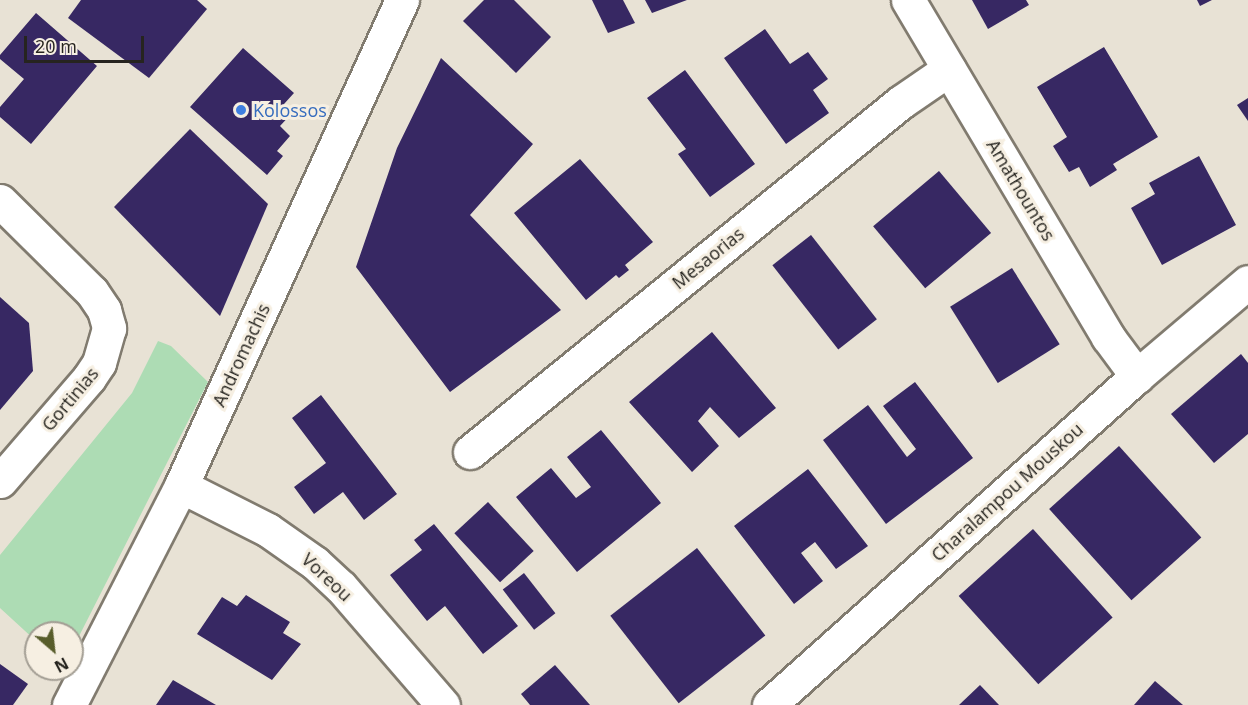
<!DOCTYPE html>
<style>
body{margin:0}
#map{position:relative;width:1248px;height:705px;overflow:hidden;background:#e8e2d5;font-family:"Open Sans",sans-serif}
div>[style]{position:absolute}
.green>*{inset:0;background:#addcb4}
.building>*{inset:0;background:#372863;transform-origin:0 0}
.roads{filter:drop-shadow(2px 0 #817b6f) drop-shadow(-2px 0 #817b6f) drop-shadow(0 2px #817b6f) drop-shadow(0 -2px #817b6f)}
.minor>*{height:33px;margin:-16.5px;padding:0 16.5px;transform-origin:16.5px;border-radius:16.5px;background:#fff}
.dots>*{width:16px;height:16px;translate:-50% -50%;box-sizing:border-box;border:3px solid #f6efe2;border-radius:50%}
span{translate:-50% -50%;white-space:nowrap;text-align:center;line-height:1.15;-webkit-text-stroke:6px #f6efe2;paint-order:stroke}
.shop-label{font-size:18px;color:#366cbe}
.left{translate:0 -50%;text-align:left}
.street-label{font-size:18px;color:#26241f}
.north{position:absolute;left:24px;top:621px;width:60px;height:60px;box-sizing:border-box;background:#f6efe2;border:2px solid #a39e94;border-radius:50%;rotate:152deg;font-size:16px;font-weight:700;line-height:24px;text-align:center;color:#26241f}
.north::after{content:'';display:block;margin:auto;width:21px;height:27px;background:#585d2b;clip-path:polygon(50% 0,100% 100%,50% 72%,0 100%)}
.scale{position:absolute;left:24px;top:36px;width:120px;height:27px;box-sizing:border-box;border:3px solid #26241f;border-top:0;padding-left:8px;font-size:18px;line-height:21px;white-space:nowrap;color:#26241f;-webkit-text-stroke:4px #f6efe2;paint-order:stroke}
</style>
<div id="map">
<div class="green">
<div style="clip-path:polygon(158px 341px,171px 346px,208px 382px,72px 650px,72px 633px,36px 633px,36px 641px,0 608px,0 555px,132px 393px)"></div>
</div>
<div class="building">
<div style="clip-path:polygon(81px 0,197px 0,207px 9px,149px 78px,68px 18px)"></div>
<div style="clip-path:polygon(484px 0,514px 0,551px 37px,516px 73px,463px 21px)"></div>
<div style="clip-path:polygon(592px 0,623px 0,635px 23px,608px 33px)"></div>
<div style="clip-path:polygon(645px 0,687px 0,652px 13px)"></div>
<div style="clip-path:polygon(972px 0,1026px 0,1029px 5px,988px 29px)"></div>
<div style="clip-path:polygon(1197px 0,1212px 0,1200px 6px)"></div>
<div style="clip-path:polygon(36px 13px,97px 66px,31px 144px,0 117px,0 107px,24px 79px,0 59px,0 55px)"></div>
<div style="clip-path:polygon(765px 29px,790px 64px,808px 52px,828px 79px,813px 90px,829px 113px,786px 144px,724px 58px)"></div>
<div style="clip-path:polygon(1104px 47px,1158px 137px,1113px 164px,1117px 170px,1090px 187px,1079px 167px,1069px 172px,1053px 146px,1067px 137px,1037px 87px)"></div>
<div style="clip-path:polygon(243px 48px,294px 93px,284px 104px,293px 112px,280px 126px,290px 136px,277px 151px,283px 156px,267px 175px,190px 107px)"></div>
<div style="clip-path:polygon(441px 58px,533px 144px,470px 215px,561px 310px,450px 392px,356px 267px,397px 148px)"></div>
<div style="clip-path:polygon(685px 70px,755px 164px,710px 197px,678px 154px,686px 149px,647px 98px)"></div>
<div style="clip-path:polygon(1248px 98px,1248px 121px,1237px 105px)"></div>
<div style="clip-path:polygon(190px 129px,268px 204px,220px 316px,114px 207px)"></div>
<div style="clip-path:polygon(1199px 156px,1236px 225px,1162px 265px,1131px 208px,1155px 194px,1149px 183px)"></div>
<div style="clip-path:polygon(580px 159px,653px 242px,625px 265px,629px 270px,619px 278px,616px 275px,586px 300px,514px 213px)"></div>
<div style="left:939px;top:171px;width:81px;height:86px;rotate:50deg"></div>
<div style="left:811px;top:235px;width:107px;height:49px;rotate:52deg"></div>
<div style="left:1012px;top:268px;width:90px;height:73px;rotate:58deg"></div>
<div style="clip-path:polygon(0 297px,29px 323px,33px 371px,0 410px)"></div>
<div style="clip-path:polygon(712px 332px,776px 408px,739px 438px,710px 407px,698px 421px,719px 446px,692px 472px,629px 402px)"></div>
<div style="clip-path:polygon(1241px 354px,1248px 363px,1248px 434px,1214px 463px,1171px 414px)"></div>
<div style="clip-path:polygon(915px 382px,973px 458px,886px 524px,823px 440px,868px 405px,907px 457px,916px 449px,883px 406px)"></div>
<div style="clip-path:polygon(321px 395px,397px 494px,364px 520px,343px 492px,314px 514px,294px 487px,326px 463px,292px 418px)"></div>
<div style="clip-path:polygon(601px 430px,661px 503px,577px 572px,516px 497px,551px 468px,576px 498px,591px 487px,567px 457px)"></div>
<div style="left:1119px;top:446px;width:123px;height:94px;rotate:48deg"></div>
<div style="clip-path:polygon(808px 469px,868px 546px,836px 569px,815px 542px,801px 553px,823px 581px,794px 604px,734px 526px)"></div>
<div style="left:488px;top:502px;width:67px;height:46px;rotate:47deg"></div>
<div style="clip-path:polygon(434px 524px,518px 626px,483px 654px,445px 606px,427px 621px,390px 575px,422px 550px,414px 540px)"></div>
<div style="left:1033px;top:529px;width:119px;height:100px;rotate:48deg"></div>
<div style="left:697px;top:548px;width:111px;height:110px;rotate:52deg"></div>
<div style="left:524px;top:573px;width:51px;height:27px;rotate:52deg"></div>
<div style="clip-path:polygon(246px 595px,290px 622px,283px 633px,301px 644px,272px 680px,197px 634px,222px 597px,237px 606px)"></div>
<div style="clip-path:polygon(0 664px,28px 684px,13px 705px,0 705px)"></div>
<div style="clip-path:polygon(555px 665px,590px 705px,530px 705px,521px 694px)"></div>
<div style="clip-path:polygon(173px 680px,216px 705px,156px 705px)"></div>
<div style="clip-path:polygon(1155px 681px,1183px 705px,1134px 705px)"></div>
<div style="clip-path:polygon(980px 685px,999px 705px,959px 705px)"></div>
</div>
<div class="roads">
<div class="minor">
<div style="left:908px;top:0;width:392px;rotate:59.3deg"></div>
<div style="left:1108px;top:337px;width:49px;rotate:53.4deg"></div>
<div style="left:0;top:201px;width:129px;rotate:44.7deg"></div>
<div style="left:92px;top:292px;width:22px;rotate:56deg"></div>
<div style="left:104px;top:310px;width:19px;rotate:74deg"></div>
<div style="left:109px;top:328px;width:36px;rotate:106deg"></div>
<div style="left:99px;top:363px;width:18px;rotate:124deg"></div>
<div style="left:89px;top:378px;width:136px;rotate:130.8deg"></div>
<div style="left:470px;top:452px;width:555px;rotate:-39.08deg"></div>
<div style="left:901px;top:102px;width:58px;rotate:-34.5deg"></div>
<div style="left:181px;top:486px;width:97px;rotate:26.8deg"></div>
<div style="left:268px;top:530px;width:57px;rotate:35.1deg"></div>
<div style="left:315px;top:563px;width:35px;rotate:43deg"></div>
<div style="left:341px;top:587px;width:156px;rotate:49.2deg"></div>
<div style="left:69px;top:705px;width:246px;rotate:-62.9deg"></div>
<div style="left:181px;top:486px;width:534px;rotate:-65.55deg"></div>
<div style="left:769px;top:705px;width:494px;rotate:-41.8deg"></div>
<div style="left:1137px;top:376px;width:145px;rotate:-40.3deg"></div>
</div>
</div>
<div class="dots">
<div style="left:241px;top:110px;background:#3f7fe0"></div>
</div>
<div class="shop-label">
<span class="left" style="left:253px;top:110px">Kolossos</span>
</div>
<div class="street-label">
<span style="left:1021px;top:190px;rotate:59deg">Amathountos</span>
<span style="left:708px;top:258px;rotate:-39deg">Mesaorias</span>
<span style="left:241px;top:355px;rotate:-65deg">Andromachis</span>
<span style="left:70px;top:399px;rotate:-50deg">Gortinias</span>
<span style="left:1007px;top:492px;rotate:-42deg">Charalampou Mouskou</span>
<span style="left:327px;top:577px;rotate:43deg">Voreou</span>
</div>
<div class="north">N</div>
<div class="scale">20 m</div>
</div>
